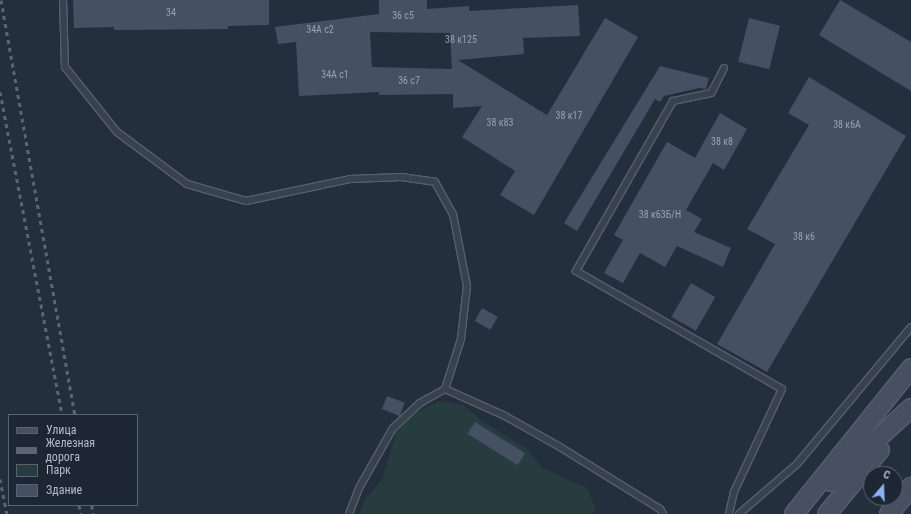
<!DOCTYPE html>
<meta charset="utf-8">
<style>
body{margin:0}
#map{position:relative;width:911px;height:514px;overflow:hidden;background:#242f3e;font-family:"Roboto Condensed",sans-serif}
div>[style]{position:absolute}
.green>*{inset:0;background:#263c3f}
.building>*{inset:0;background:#455162;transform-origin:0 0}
.roads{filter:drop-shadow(1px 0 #565f6c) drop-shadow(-1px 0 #565f6c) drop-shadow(0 1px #565f6c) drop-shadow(0 -1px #565f6c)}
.service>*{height:6px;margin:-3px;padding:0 3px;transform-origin:3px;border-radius:3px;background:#38414e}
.secondary>*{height:18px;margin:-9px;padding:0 9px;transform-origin:9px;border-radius:9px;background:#465061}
.rail>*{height:3px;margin-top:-1.5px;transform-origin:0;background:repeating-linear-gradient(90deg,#5a6575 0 4px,transparent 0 8px)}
span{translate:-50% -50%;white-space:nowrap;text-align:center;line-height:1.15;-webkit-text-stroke:4px #1d2633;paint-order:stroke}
.number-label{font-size:10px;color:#98a1af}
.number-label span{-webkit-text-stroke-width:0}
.legend{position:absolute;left:8px;top:414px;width:130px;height:92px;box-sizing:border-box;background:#1d2633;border:1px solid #59626f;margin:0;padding:5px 7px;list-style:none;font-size:12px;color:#b4bcc9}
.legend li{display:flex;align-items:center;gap:8px;height:20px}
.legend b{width:20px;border:1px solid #59626f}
.north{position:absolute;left:863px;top:466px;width:40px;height:40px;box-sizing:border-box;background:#1d2633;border:1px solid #59626f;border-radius:50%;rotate:19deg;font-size:11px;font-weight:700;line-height:16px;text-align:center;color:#b4bcc9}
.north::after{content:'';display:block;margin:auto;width:14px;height:18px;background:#8ab4f8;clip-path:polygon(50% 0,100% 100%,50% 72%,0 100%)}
</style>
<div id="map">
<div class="green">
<div style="clip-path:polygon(439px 401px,463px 405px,482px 421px,526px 448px,542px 468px,587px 488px,596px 510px,589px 514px,359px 514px,366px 498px,382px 480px,397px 431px,417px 413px)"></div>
</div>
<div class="building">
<div style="clip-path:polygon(73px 0,269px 0,269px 25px,228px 26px,228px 29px,114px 30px,114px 27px,74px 28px)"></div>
<div style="clip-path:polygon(evenodd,379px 0,427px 0,427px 9px,469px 6px,469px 11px,578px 5px,580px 36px,523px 38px,524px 54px,458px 60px,547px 115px,605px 18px,638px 37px,534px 215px,500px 195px,515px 171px,462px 137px,482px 106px,453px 108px,453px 94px,379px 95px,379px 92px,299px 96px,296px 42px,278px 44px,275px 27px,379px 14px,379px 0,370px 32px,450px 33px,452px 69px,372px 67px,370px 32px)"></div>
<div style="clip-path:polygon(840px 0,911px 42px,911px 91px,819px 35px)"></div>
<div style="left:749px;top:18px;width:32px;height:45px;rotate:14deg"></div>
<div style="clip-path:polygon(660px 66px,709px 78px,706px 89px,699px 88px,664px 96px,660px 102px,655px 99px,577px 231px,564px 223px)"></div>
<div style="clip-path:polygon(809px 77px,906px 136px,767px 372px,717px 344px,775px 244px,747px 229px,809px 125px,788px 113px)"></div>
<div style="clip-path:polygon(720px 113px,747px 129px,724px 170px,713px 163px,686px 210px,702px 219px,694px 232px,731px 248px,723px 267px,677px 246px,665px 267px,640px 253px,623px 283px,604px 273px,623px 240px,614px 235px,667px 142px,695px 158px)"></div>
<div style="left:691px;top:283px;width:28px;height:39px;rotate:30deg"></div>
<div style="left:482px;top:308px;width:18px;height:15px;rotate:29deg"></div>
<div style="left:387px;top:396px;width:19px;height:14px;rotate:21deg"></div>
<div style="left:475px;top:422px;width:59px;height:14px;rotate:32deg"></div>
</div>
<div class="roads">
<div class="service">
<div style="left:63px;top:0;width:67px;rotate:88.3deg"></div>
<div style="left:65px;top:67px;width:83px;rotate:51.3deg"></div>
<div style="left:117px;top:132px;width:87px;rotate:36.6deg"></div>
<div style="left:187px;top:184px;width:61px;rotate:16.1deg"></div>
<div style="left:246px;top:201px;width:106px;rotate:-11.9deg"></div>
<div style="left:350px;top:179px;width:51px;rotate:-2.2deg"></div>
<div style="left:401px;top:177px;width:34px;rotate:8deg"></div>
<div style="left:435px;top:182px;width:37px;rotate:61deg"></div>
<div style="left:453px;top:214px;width:73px;rotate:79deg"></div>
<div style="left:467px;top:286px;width:53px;rotate:96.5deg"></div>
<div style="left:461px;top:339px;width:52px;rotate:107.7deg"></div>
<div style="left:445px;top:389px;width:29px;rotate:151deg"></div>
<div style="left:420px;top:403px;width:37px;rotate:137deg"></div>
<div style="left:393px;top:428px;width:69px;rotate:119.5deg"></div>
<div style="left:359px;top:488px;width:28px;rotate:111deg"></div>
<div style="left:724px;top:68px;width:28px;rotate:117deg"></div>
<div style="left:711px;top:93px;width:39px;rotate:168deg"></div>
<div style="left:673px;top:101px;width:196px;rotate:119.7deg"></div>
<div style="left:576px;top:271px;width:237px;rotate:29.8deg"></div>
<div style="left:782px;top:389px;width:114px;rotate:115deg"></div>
<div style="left:734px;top:492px;width:23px;rotate:103deg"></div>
<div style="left:445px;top:389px;width:66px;rotate:24.2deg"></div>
<div style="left:505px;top:416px;width:63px;rotate:29.4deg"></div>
<div style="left:560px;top:447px;width:118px;rotate:31.8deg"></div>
<div style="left:660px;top:509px;width:6px;rotate:59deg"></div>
<div style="left:739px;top:514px;width:77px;rotate:-40.8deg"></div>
<div style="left:797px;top:464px;width:178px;rotate:-50.2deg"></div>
</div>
<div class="secondary">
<div style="left:831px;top:482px;width:109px;rotate:-42.8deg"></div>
<div style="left:794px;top:514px;width:187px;rotate:-51.3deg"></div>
<div style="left:827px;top:514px;width:83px;rotate:-50.4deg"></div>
<div style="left:889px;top:514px;width:35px;rotate:-51deg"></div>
</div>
</div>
<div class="rail">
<div style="left:1px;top:0;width:422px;rotate:79.9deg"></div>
<div style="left:0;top:92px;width:329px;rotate:79.1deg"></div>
<div style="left:0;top:479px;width:36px;rotate:79deg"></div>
<div style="left:79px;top:505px;width:9px;rotate:77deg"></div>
<div style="left:92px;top:505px;width:9px;rotate:84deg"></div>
</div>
<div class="number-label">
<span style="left:171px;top:13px">34</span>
<span style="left:403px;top:16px">36 с5</span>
<span style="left:320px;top:30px">34А с2</span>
<span style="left:461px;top:40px">38 к125</span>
<span style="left:335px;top:75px">34А с1</span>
<span style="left:409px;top:81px">36 с7</span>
<span style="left:569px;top:116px">38 к17</span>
<span style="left:500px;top:123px">38 к83</span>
<span style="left:847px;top:125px">38 к6А</span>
<span style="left:722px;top:142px">38 к8</span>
<span style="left:660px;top:215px">38 к63Б/Н</span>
<span style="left:804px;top:237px">38 к6</span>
</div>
<ul class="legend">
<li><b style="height:5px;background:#465061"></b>Улица</li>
<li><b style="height:5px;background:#5a6575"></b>Железная дорога</li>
<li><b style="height:11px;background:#263c3f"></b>Парк</li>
<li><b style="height:11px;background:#455162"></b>Здание</li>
</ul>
<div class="north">С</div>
</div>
